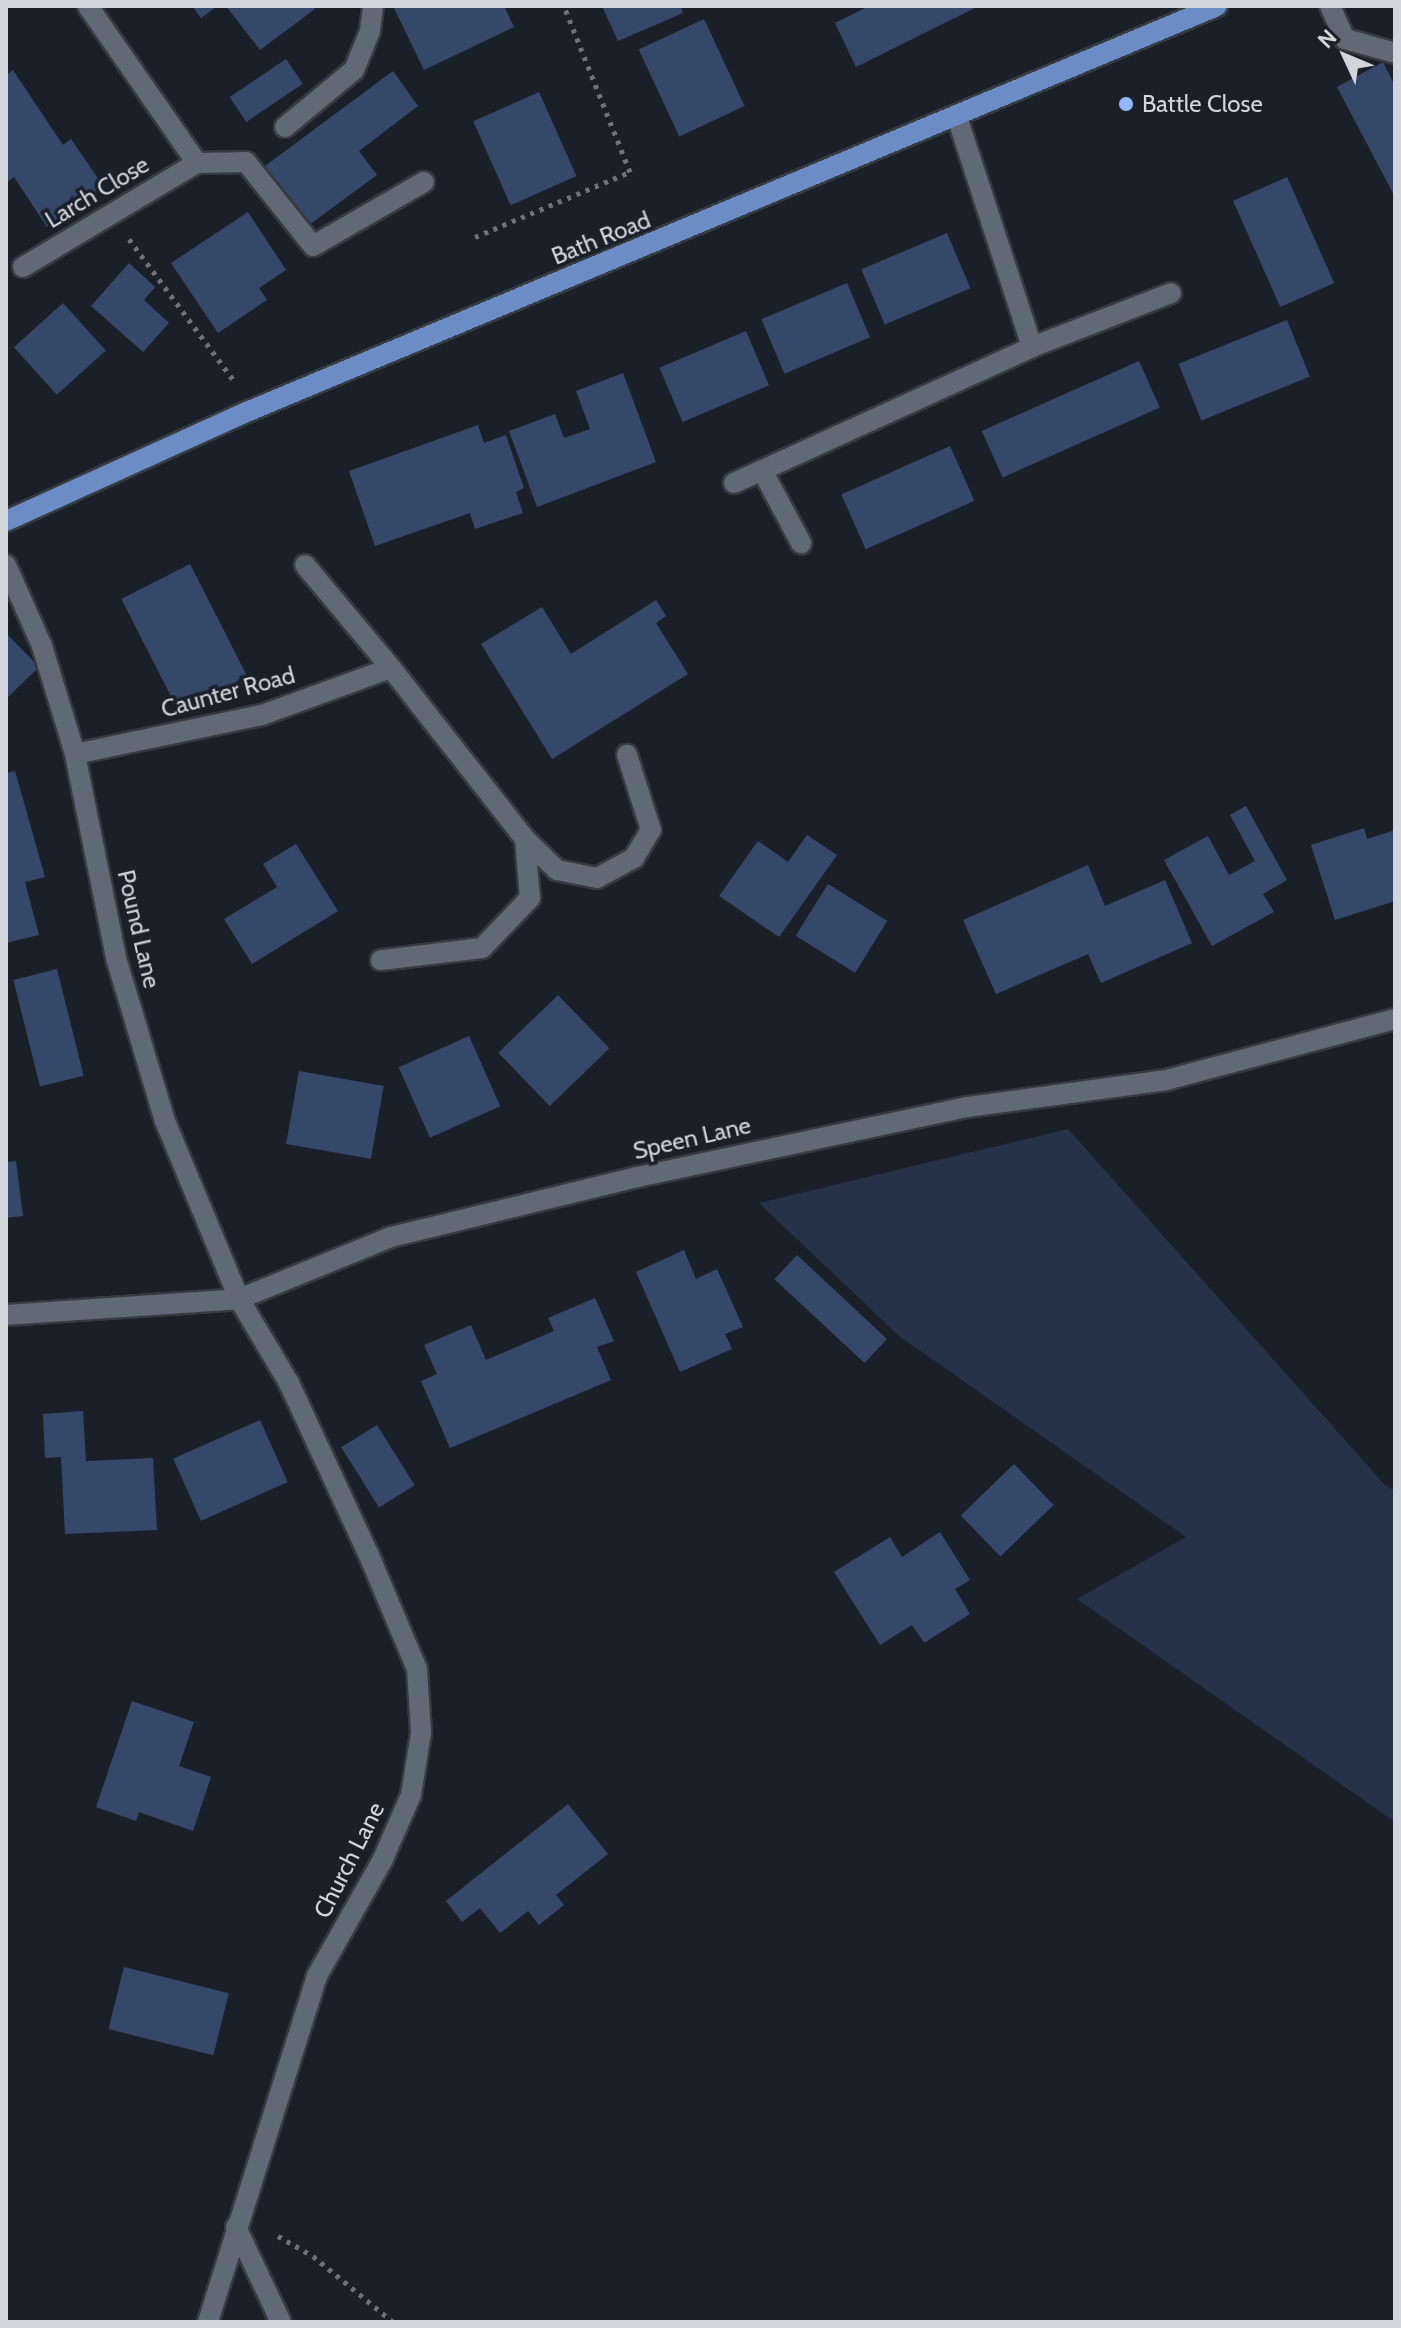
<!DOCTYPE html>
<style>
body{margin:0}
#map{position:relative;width:1401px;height:2328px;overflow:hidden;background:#1a202a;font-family:Cabin,sans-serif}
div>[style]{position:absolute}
.green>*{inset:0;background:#253247}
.building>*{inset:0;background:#36486a;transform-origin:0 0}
.path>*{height:5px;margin-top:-2.5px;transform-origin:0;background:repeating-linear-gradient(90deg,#6e737b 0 4px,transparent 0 10px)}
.roads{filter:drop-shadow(2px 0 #363a42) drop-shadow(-2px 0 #363a42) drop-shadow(0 2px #363a42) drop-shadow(0 -2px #363a42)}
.service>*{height:20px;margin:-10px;padding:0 10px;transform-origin:10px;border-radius:10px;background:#626976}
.minor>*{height:20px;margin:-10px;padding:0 10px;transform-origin:10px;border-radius:10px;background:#626976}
.primary>*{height:20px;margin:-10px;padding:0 10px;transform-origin:10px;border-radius:10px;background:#6c8cc6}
.dots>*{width:22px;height:22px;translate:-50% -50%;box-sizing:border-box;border:4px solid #1a202a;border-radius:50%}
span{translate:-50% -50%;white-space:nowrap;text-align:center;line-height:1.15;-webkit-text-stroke:7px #1a202a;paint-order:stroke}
.poi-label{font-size:24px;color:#d1d5dc}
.left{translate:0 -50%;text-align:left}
.street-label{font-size:24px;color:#d1d5dc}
.frame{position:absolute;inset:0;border:8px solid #d1d5dc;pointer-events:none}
.north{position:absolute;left:1305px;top:16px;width:80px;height:80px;-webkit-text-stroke:6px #1a202a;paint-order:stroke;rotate:314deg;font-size:22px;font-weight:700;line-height:32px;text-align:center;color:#d1d5dc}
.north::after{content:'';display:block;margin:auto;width:28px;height:36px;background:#d1d5dc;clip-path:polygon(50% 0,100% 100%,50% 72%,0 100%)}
</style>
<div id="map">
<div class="green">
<div style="clip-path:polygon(1068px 1129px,1385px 1485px,1395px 1491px,1395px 1822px,1077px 1599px,1186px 1537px,899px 1336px,759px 1203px)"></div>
</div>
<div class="building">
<div style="clip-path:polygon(192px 6px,217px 6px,201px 18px)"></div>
<div style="clip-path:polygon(226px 6px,313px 6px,315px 9px,260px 50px)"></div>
<div style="clip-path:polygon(393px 6px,504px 6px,514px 27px,424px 70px)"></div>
<div style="clip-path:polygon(602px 6px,680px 6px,683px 13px,618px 41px)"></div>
<div style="clip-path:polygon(869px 6px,979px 6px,856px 67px,835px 23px)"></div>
<div style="left:704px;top:19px;width:96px;height:72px;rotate:65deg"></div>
<div style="left:286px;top:59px;width:30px;height:68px;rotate:56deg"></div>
<div style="clip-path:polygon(1383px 62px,1395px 86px,1395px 197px,1337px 87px)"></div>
<div style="clip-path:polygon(13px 70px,63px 145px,71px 139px,104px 187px,47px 227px,14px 177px,6px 183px,6px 75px)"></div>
<div style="clip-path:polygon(393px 71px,418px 106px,359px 151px,377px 175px,309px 225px,265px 166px)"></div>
<div style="left:539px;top:92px;width:92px;height:72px;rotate:66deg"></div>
<div style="left:1287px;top:177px;width:116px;height:59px;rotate:66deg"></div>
<div style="clip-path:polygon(248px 212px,286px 270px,259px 288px,267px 300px,218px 333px,171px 263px)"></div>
<div style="left:947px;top:233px;width:60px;height:93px;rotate:67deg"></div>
<div style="clip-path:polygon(129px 263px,155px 287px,144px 300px,169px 323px,143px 352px,91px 306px)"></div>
<div style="left:847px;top:283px;width:59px;height:93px;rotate:67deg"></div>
<div style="left:63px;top:303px;width:64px;height:66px;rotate:48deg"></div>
<div style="left:1287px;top:320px;width:61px;height:117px;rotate:68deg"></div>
<div style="left:746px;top:331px;width:59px;height:94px;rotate:67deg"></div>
<div style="left:1139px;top:361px;width:51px;height:172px;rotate:66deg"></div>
<div style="clip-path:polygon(623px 373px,656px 462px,537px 507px,509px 431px,555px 414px,564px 438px,590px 429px,576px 391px)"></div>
<div style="clip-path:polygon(478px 425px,484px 443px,506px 435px,524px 488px,516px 492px,523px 513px,475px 529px,470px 513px,375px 546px,349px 471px)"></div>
<div style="left:950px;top:446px;width:60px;height:119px;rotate:66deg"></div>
<div style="left:190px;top:564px;width:127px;height:77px;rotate:63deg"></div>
<div style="clip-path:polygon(656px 600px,666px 616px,656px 623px,688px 674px,552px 759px,481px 644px,542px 607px,571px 654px)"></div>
<div style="clip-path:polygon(6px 633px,39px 667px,6px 699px)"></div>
<div style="clip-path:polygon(15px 771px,45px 877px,25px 882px,39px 935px,6px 943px,6px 773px)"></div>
<div style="clip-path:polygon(1246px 806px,1287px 880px,1263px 894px,1274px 912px,1212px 946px,1164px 860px,1208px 836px,1229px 875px,1255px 861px,1230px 815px)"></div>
<div style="clip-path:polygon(1364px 828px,1367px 839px,1395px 830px,1395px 901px,1335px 920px,1311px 845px)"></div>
<div style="clip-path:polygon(807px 835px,837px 855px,779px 937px,719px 896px,758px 841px,788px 862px)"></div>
<div style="clip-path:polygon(296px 844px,338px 911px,252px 964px,224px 919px,277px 887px,263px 864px)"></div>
<div style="clip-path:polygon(1088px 865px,1105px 906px,1165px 880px,1192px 943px,1101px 983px,1088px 954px,996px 994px,963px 920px)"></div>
<div style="left:828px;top:884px;width:70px;height:61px;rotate:32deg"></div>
<div style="left:57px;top:969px;width:110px;height:45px;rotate:76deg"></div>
<div style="left:558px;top:995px;width:74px;height:83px;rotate:46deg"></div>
<div style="left:469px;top:1036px;width:77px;height:77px;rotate:66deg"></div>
<div style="left:299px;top:1071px;width:86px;height:74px;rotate:10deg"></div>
<div style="clip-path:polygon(16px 1161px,23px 1216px,6px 1218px,6px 1162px)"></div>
<div style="clip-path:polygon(684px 1250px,696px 1279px,717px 1269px,743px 1327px,725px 1334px,732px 1349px,680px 1372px,636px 1272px)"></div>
<div style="left:797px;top:1255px;width:123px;height:33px;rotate:43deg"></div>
<div style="clip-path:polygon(595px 1298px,614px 1341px,597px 1347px,611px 1380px,450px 1448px,421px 1381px,437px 1374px,424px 1345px,471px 1325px,486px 1360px,554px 1331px,548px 1318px)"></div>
<div style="clip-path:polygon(83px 1411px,86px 1461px,153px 1458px,157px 1530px,65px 1534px,61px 1457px,45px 1458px,43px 1414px)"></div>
<div style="left:260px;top:1420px;width:68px;height:95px;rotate:66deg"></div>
<div style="left:377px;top:1425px;width:71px;height:42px;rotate:58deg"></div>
<div style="left:1014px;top:1464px;width:57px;height:74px;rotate:46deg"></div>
<div style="clip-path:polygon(940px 1532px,970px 1580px,955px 1589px,970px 1614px,924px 1643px,912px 1625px,880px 1645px,834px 1572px,890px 1537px,902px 1557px)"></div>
<div style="clip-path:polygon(132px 1701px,194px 1722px,179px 1766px,211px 1777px,193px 1831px,139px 1812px,136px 1821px,96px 1807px)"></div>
<div style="clip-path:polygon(568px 1804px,608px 1854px,556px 1895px,564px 1905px,539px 1925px,528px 1911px,500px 1933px,480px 1908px,462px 1922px,446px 1901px)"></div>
<div style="left:124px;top:1967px;width:108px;height:64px;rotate:14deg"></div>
</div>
<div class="path">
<div style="left:475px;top:237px;width:168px;rotate:-22.8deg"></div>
<div style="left:630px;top:172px;width:179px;rotate:-111.7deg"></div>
<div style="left:129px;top:239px;width:178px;rotate:53.5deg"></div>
<div style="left:278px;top:2236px;width:40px;rotate:29.7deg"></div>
<div style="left:313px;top:2256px;width:104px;rotate:39.5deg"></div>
</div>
<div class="roads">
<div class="service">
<div style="left:1330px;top:6px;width:36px;rotate:66deg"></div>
<div style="left:1345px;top:39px;width:52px;rotate:15.6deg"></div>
<div style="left:285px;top:127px;width:89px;rotate:-39.6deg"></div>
<div style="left:354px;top:70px;width:42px;rotate:-67.7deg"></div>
<div style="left:370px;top:31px;width:25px;rotate:-83deg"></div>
<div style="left:197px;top:163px;width:49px;rotate:-1.2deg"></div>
<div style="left:246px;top:162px;width:107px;rotate:51.4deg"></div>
<div style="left:313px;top:246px;width:128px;rotate:-30deg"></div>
</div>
<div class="minor">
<div style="left:957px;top:117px;width:242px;rotate:71.9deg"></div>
<div style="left:23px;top:267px;width:203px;rotate:-30.9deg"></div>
<div style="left:197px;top:163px;width:191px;rotate:-124.8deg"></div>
<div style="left:763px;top:472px;width:81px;rotate:61.8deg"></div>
<div style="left:734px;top:483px;width:328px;rotate:-24.5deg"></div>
<div style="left:1032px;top:347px;width:149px;rotate:-21.2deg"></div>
<div style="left:6px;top:565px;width:89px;rotate:66deg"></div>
<div style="left:42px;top:646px;width:113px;rotate:73deg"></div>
<div style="left:75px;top:754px;width:208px;rotate:78.6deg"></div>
<div style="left:116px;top:958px;width:170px;rotate:73.3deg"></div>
<div style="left:165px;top:1121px;width:193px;rotate:67.4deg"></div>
<div style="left:239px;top:1299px;width:98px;rotate:59.2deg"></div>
<div style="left:289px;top:1383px;width:187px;rotate:65.1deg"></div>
<div style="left:368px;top:1553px;width:126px;rotate:67.1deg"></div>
<div style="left:417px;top:1669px;width:64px;rotate:86.4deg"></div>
<div style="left:421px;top:1733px;width:63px;rotate:99.2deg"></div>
<div style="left:411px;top:1795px;width:72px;rotate:113.7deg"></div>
<div style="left:382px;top:1861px;width:132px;rotate:119.5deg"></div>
<div style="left:317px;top:1976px;width:363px;rotate:107.5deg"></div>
<div style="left:305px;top:565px;width:134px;rotate:50.1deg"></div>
<div style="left:75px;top:754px;width:191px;rotate:-11.8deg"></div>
<div style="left:262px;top:715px;width:137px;rotate:-20deg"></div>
<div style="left:391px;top:668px;width:217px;rotate:51.9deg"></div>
<div style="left:525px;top:839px;width:59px;rotate:85.2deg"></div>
<div style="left:530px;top:898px;width:69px;rotate:133.8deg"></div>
<div style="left:482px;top:948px;width:102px;rotate:173.2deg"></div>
<div style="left:525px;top:839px;width:45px;rotate:44.1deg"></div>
<div style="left:557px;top:870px;width:41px;rotate:11.3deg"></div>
<div style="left:597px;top:878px;width:42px;rotate:-28.4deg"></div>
<div style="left:634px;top:858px;width:33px;rotate:-59deg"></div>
<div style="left:651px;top:830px;width:79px;rotate:-107.7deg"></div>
<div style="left:6px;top:1315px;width:234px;rotate:-3.9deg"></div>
<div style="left:239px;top:1299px;width:164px;rotate:-22.2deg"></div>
<div style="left:391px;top:1237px;width:254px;rotate:-13.7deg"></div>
<div style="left:638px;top:1177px;width:336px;rotate:-12deg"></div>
<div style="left:967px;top:1107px;width:201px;rotate:-7.7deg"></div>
<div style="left:1166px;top:1080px;width:237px;rotate:-14.9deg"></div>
<div style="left:236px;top:2227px;width:105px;rotate:64.7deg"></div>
</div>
<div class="primary">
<div style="left:6px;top:521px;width:267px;rotate:-24.4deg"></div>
<div style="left:249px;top:411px;width:1049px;rotate:-22.7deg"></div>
</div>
</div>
<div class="dots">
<div style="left:1126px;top:104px;background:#91b8fd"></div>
</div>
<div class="poi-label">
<span class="left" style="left:1142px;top:104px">Battle Close</span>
</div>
<div class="street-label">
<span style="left:97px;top:192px;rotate:-31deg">Larch Close</span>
<span style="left:601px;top:238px;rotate:-22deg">Bath Road</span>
<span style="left:228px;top:692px;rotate:-15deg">Caunter Road</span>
<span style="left:139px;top:929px;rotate:77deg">Pound Lane</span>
<span style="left:692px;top:1138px;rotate:-13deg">Speen Lane</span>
<span style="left:349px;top:1860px;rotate:-63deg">Church Lane</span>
</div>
<div class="frame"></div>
<div class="north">N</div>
</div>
